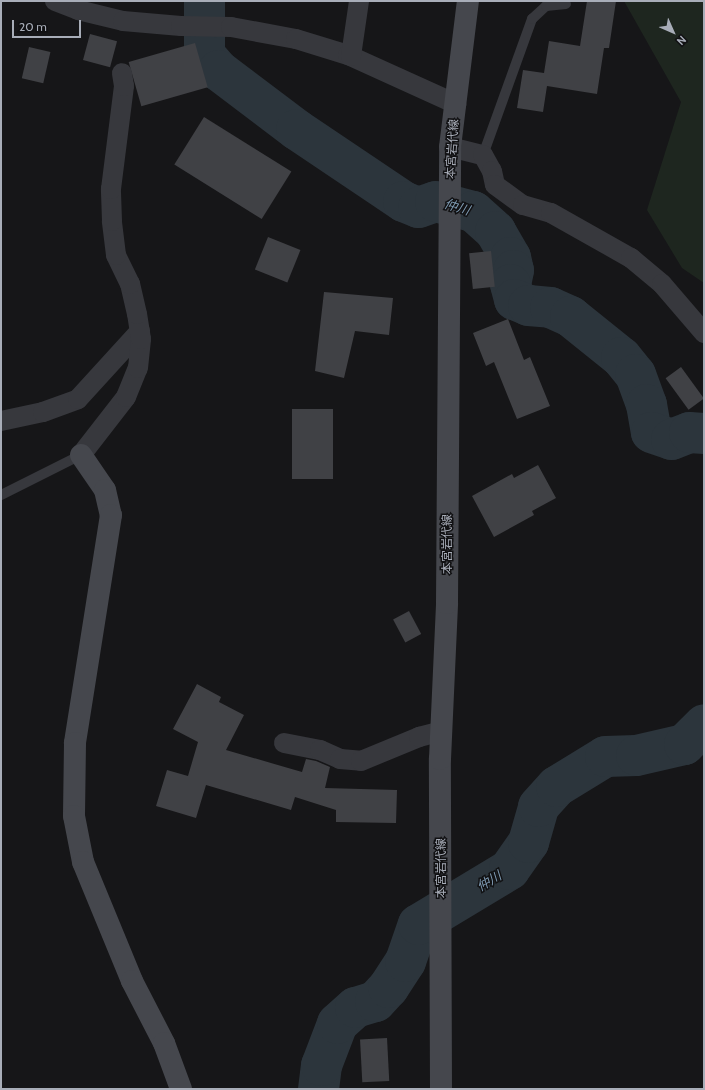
<!DOCTYPE html>
<meta charset="utf-8">
<style>
body{margin:0}
#map{position:relative;width:705px;height:1090px;overflow:hidden;background:#161618;font-family:Cabin,"Noto Sans JP",sans-serif}
div>[style]{position:absolute}
.green>*{inset:0;background:#1e261f}
.river>*{height:41px;margin:-20.5px;padding:0 20.5px;transform-origin:20.5px;border-radius:20.5px;background:#2c353c}
.building>*{inset:0;background:#404145;transform-origin:0 0}
.lane>*{height:10px;margin:-5px;padding:0 5px;transform-origin:5px;border-radius:5px;background:#37383d}
.street>*{height:20px;margin:-10px;padding:0 10px;transform-origin:10px;border-radius:10px;background:#37383d}
.secondary>*{height:22px;margin:-11px;padding:0 11px;transform-origin:11px;border-radius:11px;background:#45474d}
span{translate:-50% -50%;white-space:nowrap;text-align:center;line-height:1.15;-webkit-text-stroke:3px #111113;paint-order:stroke}
.street-label{font-size:12px;color:#a8adb8}
.water-label{font-size:13px;color:#7f9bb3;font-style:italic}
.frame{position:absolute;inset:0;border:2px solid #a8adb8;pointer-events:none}
.north{position:absolute;left:653px;top:12px;width:40px;height:40px;-webkit-text-stroke:3px #111113;paint-order:stroke;rotate:135deg;font-size:11px;font-weight:700;line-height:16px;text-align:center;color:#a8adb8}
.north::after{content:'';display:block;margin:auto;width:14px;height:18px;background:#a8adb8;clip-path:polygon(50% 0,100% 100%,50% 72%,0 100%)}
.scale{position:absolute;left:12px;top:20px;width:69px;height:18px;box-sizing:border-box;border:2px solid #a8adb8;border-top:0;padding-left:5px;font-size:12px;line-height:14px;white-space:nowrap;color:#a8adb8;-webkit-text-stroke:3px #111113;paint-order:stroke}
</style>
<div id="map">
<div class="green">
<div style="clip-path:polygon(624px 1px,704px 1px,704px 283px,682px 268px,647px 210px,681px 102px)"></div>
</div>
<div class="river">
<div style="left:204px;top:1px;width:53px;rotate:90deg"></div>
<div style="left:204px;top:54px;width:21px;rotate:49deg"></div>
<div style="left:218px;top:70px;width:98px;rotate:37.1deg"></div>
<div style="left:296px;top:129px;width:129px;rotate:33.9deg"></div>
<div style="left:403px;top:201px;width:16px;rotate:22deg"></div>
<div style="left:418px;top:207px;width:18px;rotate:-19deg"></div>
<div style="left:435px;top:201px;width:39px;rotate:15deg"></div>
<div style="left:473px;top:211px;width:30px;rotate:42deg"></div>
<div style="left:495px;top:231px;width:30px;rotate:60deg"></div>
<div style="left:510px;top:257px;width:13px;rotate:77deg"></div>
<div style="left:513px;top:270px;width:14px;rotate:102deg"></div>
<div style="left:510px;top:284px;width:16px;rotate:75deg"></div>
<div style="left:514px;top:299px;width:15px;rotate:23deg"></div>
<div style="left:528px;top:305px;width:22px;rotate:5deg"></div>
<div style="left:550px;top:307px;width:22px;rotate:24deg"></div>
<div style="left:570px;top:316px;width:65px;rotate:38.8deg"></div>
<div style="left:621px;top:357px;width:22px;rotate:51deg"></div>
<div style="left:635px;top:374px;width:32px;rotate:70deg"></div>
<div style="left:646px;top:404px;width:28px;rotate:80deg"></div>
<div style="left:651px;top:432px;width:21px;rotate:19deg"></div>
<div style="left:671px;top:439px;width:19px;rotate:-21deg"></div>
<div style="left:689px;top:432px;width:15px;rotate:4deg"></div>
<div style="left:318px;top:1089px;width:24px;rotate:-83deg"></div>
<div style="left:321px;top:1065px;width:45px;rotate:-69.1deg"></div>
<div style="left:337px;top:1023px;width:24px;rotate:-42deg"></div>
<div style="left:355px;top:1007px;width:21px;rotate:-17deg"></div>
<div style="left:375px;top:1001px;width:19px;rotate:-47deg"></div>
<div style="left:388px;top:987px;width:31px;rotate:-57deg"></div>
<div style="left:405px;top:961px;width:39px;rotate:-71deg"></div>
<div style="left:418px;top:924px;width:106px;rotate:-31.1deg"></div>
<div style="left:509px;top:869px;width:33px;rotate:-55deg"></div>
<div style="left:528px;top:842px;width:37px;rotate:-74deg"></div>
<div style="left:538px;top:806px;width:27px;rotate:-48deg"></div>
<div style="left:556px;top:786px;width:57px;rotate:-31.5deg"></div>
<div style="left:605px;top:756px;width:31px;rotate:-2deg"></div>
<div style="left:636px;top:755px;width:49px;rotate:-12.9deg"></div>
<div style="left:684px;top:744px;width:28px;rotate:-45deg"></div>
</div>
<div class="building">
<div style="clip-path:polygon(587px 1px,616px 1px,609px 48px,604px 48px,597px 94px,547px 86px,543px 112px,517px 108px,523px 70px,544px 73px,549px 41px,580px 46px)"></div>
<div style="left:90px;top:34px;width:28px;height:27px;rotate:15deg"></div>
<div style="left:195px;top:43px;width:46px;height:69px;rotate:74deg"></div>
<div style="left:29px;top:47px;width:22px;height:32px;rotate:13deg"></div>
<div style="left:204px;top:117px;width:103px;height:56px;rotate:32deg"></div>
<div style="left:268px;top:237px;width:35px;height:35px;rotate:22deg"></div>
<div style="left:491px;top:251px;width:36px;height:22px;rotate:84deg"></div>
<div style="clip-path:polygon(324px 292px,393px 298px,389px 335px,355px 331px,344px 378px,315px 371px)"></div>
<div style="clip-path:polygon(508px 319px,524px 360px,530px 357px,550px 406px,517px 419px,494px 362px,486px 366px,473px 333px)"></div>
<div style="left:681px;top:367px;width:39px;height:19px;rotate:54deg"></div>
<div style="left:292px;top:409px;width:41px;height:70px"></div>
<div style="clip-path:polygon(538px 465px,556px 498px,532px 511px,534px 515px,494px 537px,472px 496px,512px 474px,514px 478px)"></div>
<div style="left:409px;top:611px;width:26px;height:18px;rotate:62deg"></div>
<div style="clip-path:polygon(197px 684px,221px 697px,219px 702px,244px 715px,226px 750px,302px 772px,306px 759px,316px 761px,330px 767px,325px 788px,397px 790px,396px 823px,336px 822px,336px 810px,295px 797px,291px 810px,206px 785px,196px 818px,156px 806px,167px 770px,188px 776px,198px 742px,173px 729px)"></div>
<div style="left:387px;top:1038px;width:43px;height:27px;rotate:87deg"></div>
</div>
<div class="lane">
<div style="left:483px;top:155px;width:145px;rotate:-70.2deg"></div>
<div style="left:532px;top:19px;width:19px;rotate:-43deg"></div>
<div style="left:546px;top:6px;width:20px;rotate:-6deg"></div>
<div style="left:1px;top:495px;width:89px;rotate:-26.6deg"></div>
</div>
<div class="street">
<div style="left:55px;top:1px;width:25px;rotate:21deg"></div>
<div style="left:78px;top:10px;width:46px;rotate:13.7deg"></div>
<div style="left:123px;top:21px;width:58px;rotate:4.9deg"></div>
<div style="left:181px;top:26px;width:50px;rotate:1.1deg"></div>
<div style="left:231px;top:27px;width:66px;rotate:10.5deg"></div>
<div style="left:296px;top:39px;width:54px;rotate:17.1deg"></div>
<div style="left:348px;top:55px;width:119px;rotate:24.4deg"></div>
<div style="left:351px;top:56px;width:56px;rotate:-81.7deg"></div>
<div style="left:450px;top:147px;width:34px;rotate:14deg"></div>
<div style="left:483px;top:155px;width:18px;rotate:61deg"></div>
<div style="left:492px;top:171px;width:14px;rotate:78deg"></div>
<div style="left:495px;top:185px;width:34px;rotate:36deg"></div>
<div style="left:523px;top:205px;width:29px;rotate:16deg"></div>
<div style="left:551px;top:213px;width:92px;rotate:29.4deg"></div>
<div style="left:631px;top:258px;width:40px;rotate:40deg"></div>
<div style="left:662px;top:284px;width:65px;rotate:49.4deg"></div>
<div style="left:1px;top:421px;width:43px;rotate:-12.1deg"></div>
<div style="left:43px;top:412px;width:37px;rotate:-20deg"></div>
<div style="left:78px;top:399px;width:92px;rotate:-47.6deg"></div>
<div style="left:81px;top:455px;width:73px;rotate:-52.2deg"></div>
<div style="left:126px;top:397px;width:31px;rotate:-68deg"></div>
<div style="left:138px;top:368px;width:29px;rotate:-84deg"></div>
<div style="left:141px;top:339px;width:25px;rotate:-99deg"></div>
<div style="left:137px;top:314px;width:31px;rotate:-103deg"></div>
<div style="left:130px;top:284px;width:32px;rotate:-116deg"></div>
<div style="left:116px;top:255px;width:34px;rotate:-97deg"></div>
<div style="left:112px;top:221px;width:32px;rotate:-92deg"></div>
<div style="left:111px;top:189px;width:104px;rotate:-82.8deg"></div>
<div style="left:124px;top:86px;width:13px;rotate:-99deg"></div>
<div style="left:284px;top:743px;width:37px;rotate:11deg"></div>
<div style="left:320px;top:750px;width:22px;rotate:24deg"></div>
<div style="left:340px;top:759px;width:21px;rotate:5deg"></div>
<div style="left:361px;top:761px;width:63px;rotate:-22.5deg"></div>
<div style="left:419px;top:737px;width:24px;rotate:-15deg"></div>
</div>
<div class="secondary">
<div style="left:81px;top:455px;width:42px;rotate:55.6deg"></div>
<div style="left:105px;top:490px;width:26px;rotate:77deg"></div>
<div style="left:111px;top:515px;width:231px;rotate:99deg"></div>
<div style="left:75px;top:743px;width:73px;rotate:90.8deg"></div>
<div style="left:74px;top:816px;width:47px;rotate:78.9deg"></div>
<div style="left:83px;top:862px;width:129px;rotate:67.6deg"></div>
<div style="left:132px;top:981px;width:70px;rotate:62.7deg"></div>
<div style="left:164px;top:1043px;width:49px;rotate:69.7deg"></div>
<div style="left:441px;top:1089px;width:330px;rotate:-90.2deg"></div>
<div style="left:440px;top:759px;width:156px;rotate:-87.4deg"></div>
<div style="left:447px;top:603px;width:456px;rotate:-89.6deg"></div>
<div style="left:450px;top:147px;width:147px;rotate:-83deg"></div>
</div>
<div class="street-label">
<span style="left:452px;top:149px;rotate:-86deg">本宮岩代線</span>
<span style="left:447px;top:544px;rotate:-90deg">本宮岩代線</span>
<span style="left:441px;top:868px;rotate:-90deg">本宮岩代線</span>
</div>
<div class="water-label">
<span style="left:457px;top:207px;rotate:17deg">仲川</span>
<span style="left:489px;top:881px;rotate:-31deg">仲川</span>
</div>
<div class="frame"></div>
<div class="north">N</div>
<div class="scale">20 m</div>
</div>
